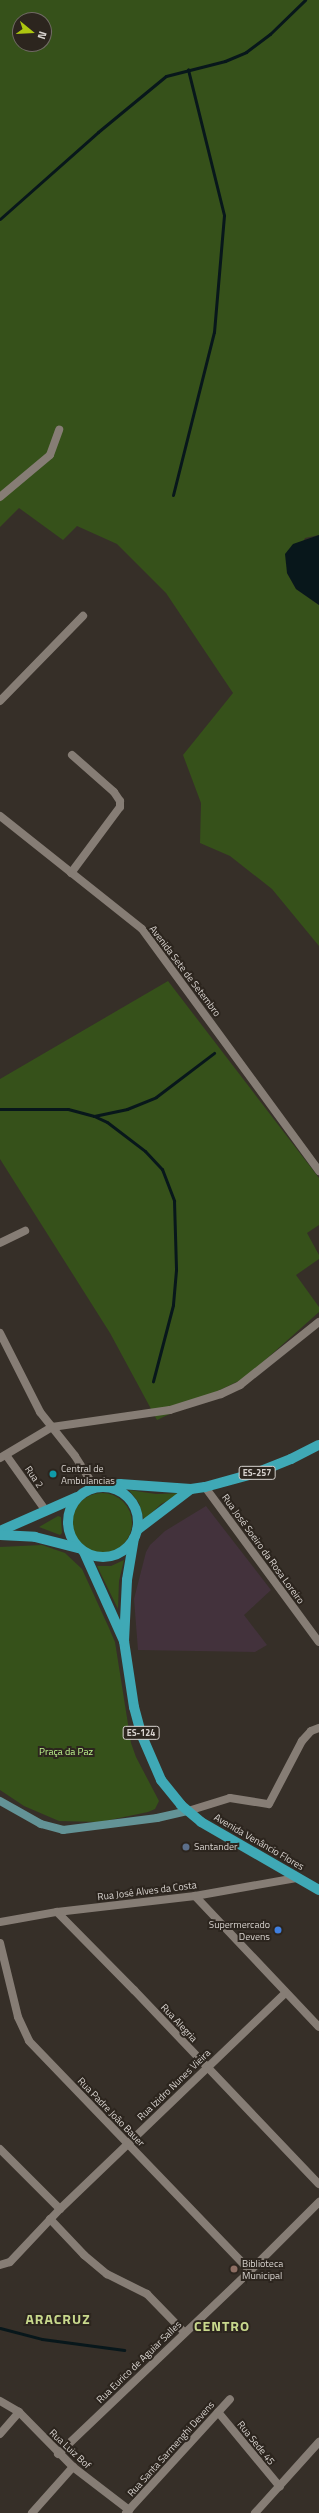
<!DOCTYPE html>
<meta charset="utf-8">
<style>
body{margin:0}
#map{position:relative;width:319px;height:2513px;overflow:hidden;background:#362f28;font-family:"Titillium Web",sans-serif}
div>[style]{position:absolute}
.industrial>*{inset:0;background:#43323c}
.green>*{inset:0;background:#36511a}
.round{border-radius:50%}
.water>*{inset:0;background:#08171b}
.stream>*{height:3px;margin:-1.5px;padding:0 1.5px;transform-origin:1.5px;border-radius:1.5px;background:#08171b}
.street>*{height:8px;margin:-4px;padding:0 4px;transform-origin:4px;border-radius:4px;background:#867d75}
.secondary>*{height:8px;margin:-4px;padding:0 4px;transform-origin:4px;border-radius:4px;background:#639396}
.primary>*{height:10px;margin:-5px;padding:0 5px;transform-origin:5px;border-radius:5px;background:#3fa9b6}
.primary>.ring{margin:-5px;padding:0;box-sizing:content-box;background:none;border:10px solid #3fa9b6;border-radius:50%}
.dots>*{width:11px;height:11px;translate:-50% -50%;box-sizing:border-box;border:2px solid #2c251e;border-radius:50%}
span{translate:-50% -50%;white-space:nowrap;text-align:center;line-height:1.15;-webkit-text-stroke:4px #2c251e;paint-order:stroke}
.shield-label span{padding:1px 3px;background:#2c251e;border:1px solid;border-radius:3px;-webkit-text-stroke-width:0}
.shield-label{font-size:9px;color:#d7d2ce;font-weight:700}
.street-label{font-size:10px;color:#d7d2ce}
.poi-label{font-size:10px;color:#d7d2ce}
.left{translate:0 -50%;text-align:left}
.right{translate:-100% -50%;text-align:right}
.park-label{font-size:10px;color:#bff58f}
.district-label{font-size:14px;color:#c8d88c;font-weight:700;letter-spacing:1px}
.north{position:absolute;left:12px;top:12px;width:40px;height:40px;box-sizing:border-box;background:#2c251e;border:1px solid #706a64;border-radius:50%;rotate:108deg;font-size:11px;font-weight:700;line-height:16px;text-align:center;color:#d7d2ce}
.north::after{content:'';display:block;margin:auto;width:14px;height:18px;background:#adc610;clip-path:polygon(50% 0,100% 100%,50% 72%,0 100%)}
</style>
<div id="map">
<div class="industrial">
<div style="clip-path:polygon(206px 1506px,271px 1590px,244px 1615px,267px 1645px,255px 1652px,138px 1650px,134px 1599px,146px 1552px,150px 1545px,165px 1531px)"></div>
</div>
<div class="green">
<div style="clip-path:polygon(evenodd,0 0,319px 0,319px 535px,305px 538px,287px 573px,296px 589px,319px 605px,319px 946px,272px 889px,230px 856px,200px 843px,201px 803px,183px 755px,233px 693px,166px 593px,117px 544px,77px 526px,63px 540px,19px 508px,0 527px,0 0,20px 20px,44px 20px,44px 44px,20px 44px,20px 20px)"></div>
<div style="clip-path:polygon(168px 981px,319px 1178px,319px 1225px,307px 1233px,319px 1255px,319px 1259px,296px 1275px,319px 1307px,319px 1312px,245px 1378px,157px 1420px,110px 1333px,0 1159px,0 1079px)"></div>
<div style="clip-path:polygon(129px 1490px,156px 1494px,183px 1493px,161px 1504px,144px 1520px,139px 1503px)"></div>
<div class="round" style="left:72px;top:1493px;width:60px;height:60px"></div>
<div style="clip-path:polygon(58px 1516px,61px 1517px,62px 1533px,60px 1535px,39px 1527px)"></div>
<div style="clip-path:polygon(42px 1545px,65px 1553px,82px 1569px,109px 1628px,115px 1642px,131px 1743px,136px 1757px,159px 1801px,155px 1809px,148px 1812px,100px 1822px,59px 1821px,24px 1806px,0 1790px,0 1547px)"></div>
<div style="clip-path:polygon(124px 1560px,119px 1581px,118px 1609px,97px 1566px,111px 1566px)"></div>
</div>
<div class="water">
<div style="clip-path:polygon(319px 535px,319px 605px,296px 589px,287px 573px,285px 554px,293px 544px)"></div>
</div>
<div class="stream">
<div style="left:0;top:219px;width:131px;rotate:-41.6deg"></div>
<div style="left:98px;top:132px;width:88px;rotate:-39.5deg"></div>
<div style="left:166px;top:76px;width:61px;rotate:-14.3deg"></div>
<div style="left:225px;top:61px;width:23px;rotate:-23deg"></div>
<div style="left:246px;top:52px;width:30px;rotate:-37deg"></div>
<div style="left:270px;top:34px;width:49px;rotate:-44.2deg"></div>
<div style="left:173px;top:495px;width:168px;rotate:-75.9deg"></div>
<div style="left:214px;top:332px;width:117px;rotate:-85.1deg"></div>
<div style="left:224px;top:215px;width:150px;rotate:-103.9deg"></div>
<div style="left:0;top:1109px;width:68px"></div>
<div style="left:68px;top:1109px;width:27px;rotate:15deg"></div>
<div style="left:94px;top:1116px;width:14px;rotate:25deg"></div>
<div style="left:107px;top:1122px;width:48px;rotate:37.3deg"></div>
<div style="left:145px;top:1151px;width:25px;rotate:47deg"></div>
<div style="left:162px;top:1169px;width:34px;rotate:69deg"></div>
<div style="left:174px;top:1201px;width:69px;rotate:88.3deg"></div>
<div style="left:176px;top:1270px;width:35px;rotate:95deg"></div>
<div style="left:173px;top:1305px;width:79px;rotate:104.7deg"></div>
<div style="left:94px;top:1116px;width:34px;rotate:-12deg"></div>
<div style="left:127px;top:1109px;width:31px;rotate:-22deg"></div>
<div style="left:156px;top:1097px;width:73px;rotate:-37.2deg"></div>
<div style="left:0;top:2328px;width:43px;rotate:14.7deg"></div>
<div style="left:42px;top:2339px;width:83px;rotate:7.6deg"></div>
</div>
<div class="street">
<div style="left:0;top:497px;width:65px;rotate:-40deg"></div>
<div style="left:50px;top:455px;width:27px;rotate:-70deg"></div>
<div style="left:0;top:701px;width:119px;rotate:-45.7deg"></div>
<div style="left:0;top:816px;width:181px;rotate:38.5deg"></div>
<div style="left:142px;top:929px;width:300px;rotate:53.8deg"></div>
<div style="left:71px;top:873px;width:82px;rotate:-53.4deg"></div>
<div style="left:120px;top:807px;width:6px;rotate:-90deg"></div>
<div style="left:120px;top:801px;width:11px;rotate:-124deg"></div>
<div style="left:114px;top:792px;width:56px;rotate:-138.6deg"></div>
<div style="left:0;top:1243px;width:28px;rotate:-26deg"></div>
<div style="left:0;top:1333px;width:89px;rotate:63.1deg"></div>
<div style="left:40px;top:1412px;width:56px;rotate:51.5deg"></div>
<div style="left:75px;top:1456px;width:38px;rotate:58deg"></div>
<div style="left:6px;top:1455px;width:69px;rotate:54.5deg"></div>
<div style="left:0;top:1458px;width:61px;rotate:-30.8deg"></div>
<div style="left:52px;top:1427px;width:119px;rotate:-8.2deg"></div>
<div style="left:170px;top:1410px;width:53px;rotate:-17.4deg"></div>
<div style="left:221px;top:1394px;width:21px;rotate:-25deg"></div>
<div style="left:240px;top:1385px;width:101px;rotate:-38.6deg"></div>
<div style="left:205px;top:1487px;width:192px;rotate:53.7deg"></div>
<div style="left:188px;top:1811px;width:44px;rotate:-17.2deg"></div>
<div style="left:230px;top:1798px;width:39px;rotate:9deg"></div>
<div style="left:269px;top:1804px;width:71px;rotate:-62.4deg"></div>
<div style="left:302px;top:1741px;width:13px;rotate:-48deg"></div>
<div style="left:311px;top:1731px;width:9px;rotate:-21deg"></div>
<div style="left:195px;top:1896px;width:180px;rotate:46.6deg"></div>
<div style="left:57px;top:1912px;width:110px;rotate:45.4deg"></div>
<div style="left:134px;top:1990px;width:268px;rotate:46.4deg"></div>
<div style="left:0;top:1922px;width:58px;rotate:-10deg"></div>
<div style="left:57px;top:1912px;width:139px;rotate:-6.6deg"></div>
<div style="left:195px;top:1896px;width:103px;rotate:-10.1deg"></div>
<div style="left:0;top:1943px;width:76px;rotate:76.3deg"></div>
<div style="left:18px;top:2017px;width:26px;rotate:65deg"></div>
<div style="left:29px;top:2041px;width:319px;rotate:46.1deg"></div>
<div style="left:0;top:2149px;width:85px;rotate:45deg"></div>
<div style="left:50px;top:2219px;width:50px;rotate:46.6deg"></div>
<div style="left:84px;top:2255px;width:30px;rotate:40deg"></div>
<div style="left:107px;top:2274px;width:45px;rotate:26.6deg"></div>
<div style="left:147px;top:2294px;width:53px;rotate:45.8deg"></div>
<div style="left:0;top:2265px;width:10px;rotate:-17deg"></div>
<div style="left:10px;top:2262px;width:73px;rotate:-46.7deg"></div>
<div style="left:60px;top:2209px;width:312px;rotate:-43.8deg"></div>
<div style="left:0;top:2401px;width:22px;rotate:30deg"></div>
<div style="left:19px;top:2412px;width:77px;rotate:45.5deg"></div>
<div style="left:73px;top:2467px;width:71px;rotate:37.5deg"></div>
<div style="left:218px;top:2412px;width:97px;rotate:50.4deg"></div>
<div style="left:0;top:2434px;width:29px;rotate:-49deg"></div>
<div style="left:58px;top:2454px;width:265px;rotate:-43.6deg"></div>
<div style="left:250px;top:2271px;width:98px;rotate:-45deg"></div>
<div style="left:32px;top:2513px;width:62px;rotate:-48.3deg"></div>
<div style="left:126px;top:2513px;width:154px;rotate:-47.6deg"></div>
<div style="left:255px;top:2513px;width:96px;rotate:-48deg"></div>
</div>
<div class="secondary">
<div style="left:0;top:1801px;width:47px;rotate:29.3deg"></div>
<div style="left:41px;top:1824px;width:23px;rotate:15deg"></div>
<div style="left:63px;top:1830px;width:95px;rotate:-7.3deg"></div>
<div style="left:157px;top:1818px;width:32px;rotate:-13deg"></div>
</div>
<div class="primary">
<div style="left:101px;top:1487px;width:19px;rotate:-9deg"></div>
<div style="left:120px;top:1484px;width:71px;rotate:4deg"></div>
<div style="left:191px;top:1489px;width:14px;rotate:-8deg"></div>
<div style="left:205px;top:1487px;width:53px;rotate:-15.4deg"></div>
<div style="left:256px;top:1473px;width:38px;rotate:-22deg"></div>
<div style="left:291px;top:1459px;width:31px;rotate:-27deg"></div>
<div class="ring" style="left:68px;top:1487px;width:60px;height:60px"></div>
<div style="left:137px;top:1530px;width:68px;rotate:-37.2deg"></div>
<div style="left:0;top:1531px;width:84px;rotate:-23.8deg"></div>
<div style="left:0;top:1535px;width:35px;rotate:3deg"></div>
<div style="left:35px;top:1537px;width:44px;rotate:14.3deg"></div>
<div style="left:134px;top:1538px;width:43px;rotate:99.5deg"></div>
<div style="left:127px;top:1580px;width:61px;rotate:92.8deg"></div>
<div style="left:124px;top:1641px;width:67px;rotate:81.4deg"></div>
<div style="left:134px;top:1707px;width:30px;rotate:75deg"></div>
<div style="left:142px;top:1736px;width:48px;rotate:66.6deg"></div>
<div style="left:161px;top:1780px;width:32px;rotate:51deg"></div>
<div style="left:181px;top:1805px;width:26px;rotate:40deg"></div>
<div style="left:201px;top:1822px;width:136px;rotate:30deg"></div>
<div style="left:84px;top:1552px;width:98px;rotate:65.8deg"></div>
</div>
<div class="dots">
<div style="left:53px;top:1474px;background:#0f9aa8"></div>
<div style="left:186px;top:1847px;background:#5c6f8a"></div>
<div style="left:278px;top:1930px;background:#3f7fe0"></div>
<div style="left:234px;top:2269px;background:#8d6e63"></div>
</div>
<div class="shield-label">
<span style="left:257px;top:1473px">ES-257</span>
<span style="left:141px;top:1733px">ES-124</span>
</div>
<div class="street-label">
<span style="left:185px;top:971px;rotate:53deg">Avenida Sete de Setembro</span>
<span style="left:34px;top:1477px;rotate:55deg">Rua 2</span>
<span style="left:263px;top:1549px;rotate:54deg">Rua José Soeiro da Rosa Loreiro</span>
<span style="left:259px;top:1842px;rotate:30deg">Avenida Venâncio Flores</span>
<span style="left:147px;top:1891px;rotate:-7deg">Rua José Alves da Costa</span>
<span style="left:179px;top:2023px;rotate:47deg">Rua Alegria</span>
<span style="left:174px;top:2085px;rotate:-44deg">Rua Izidro Nunes Vieira</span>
<span style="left:111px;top:2112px;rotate:46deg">Rua Padre João Bauer</span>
<span style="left:139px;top:2362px;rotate:-44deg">Rua Eurico de Aguiar Salles</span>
<span style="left:256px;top:2443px;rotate:51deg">Rua Sede 45</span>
<span style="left:70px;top:2449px;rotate:43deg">Rua Luiz Bof</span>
<span style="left:171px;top:2449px;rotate:-48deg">Rua Santa Sarmenghi Devens</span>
</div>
<div class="poi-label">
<span class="left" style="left:61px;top:1474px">Central de<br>Ambulancias</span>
<span class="left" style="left:194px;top:1847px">Santander</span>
<span class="right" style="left:270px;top:1930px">Supermercado<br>Devens</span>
<span class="left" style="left:242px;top:2269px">Biblioteca<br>Municipal</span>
</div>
<div class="park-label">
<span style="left:66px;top:1752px">Praça da Paz</span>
</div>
<div class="district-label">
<span style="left:58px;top:2319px">ARACRUZ</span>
<span style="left:222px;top:2326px">CENTRO</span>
</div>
<div class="north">N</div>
</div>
